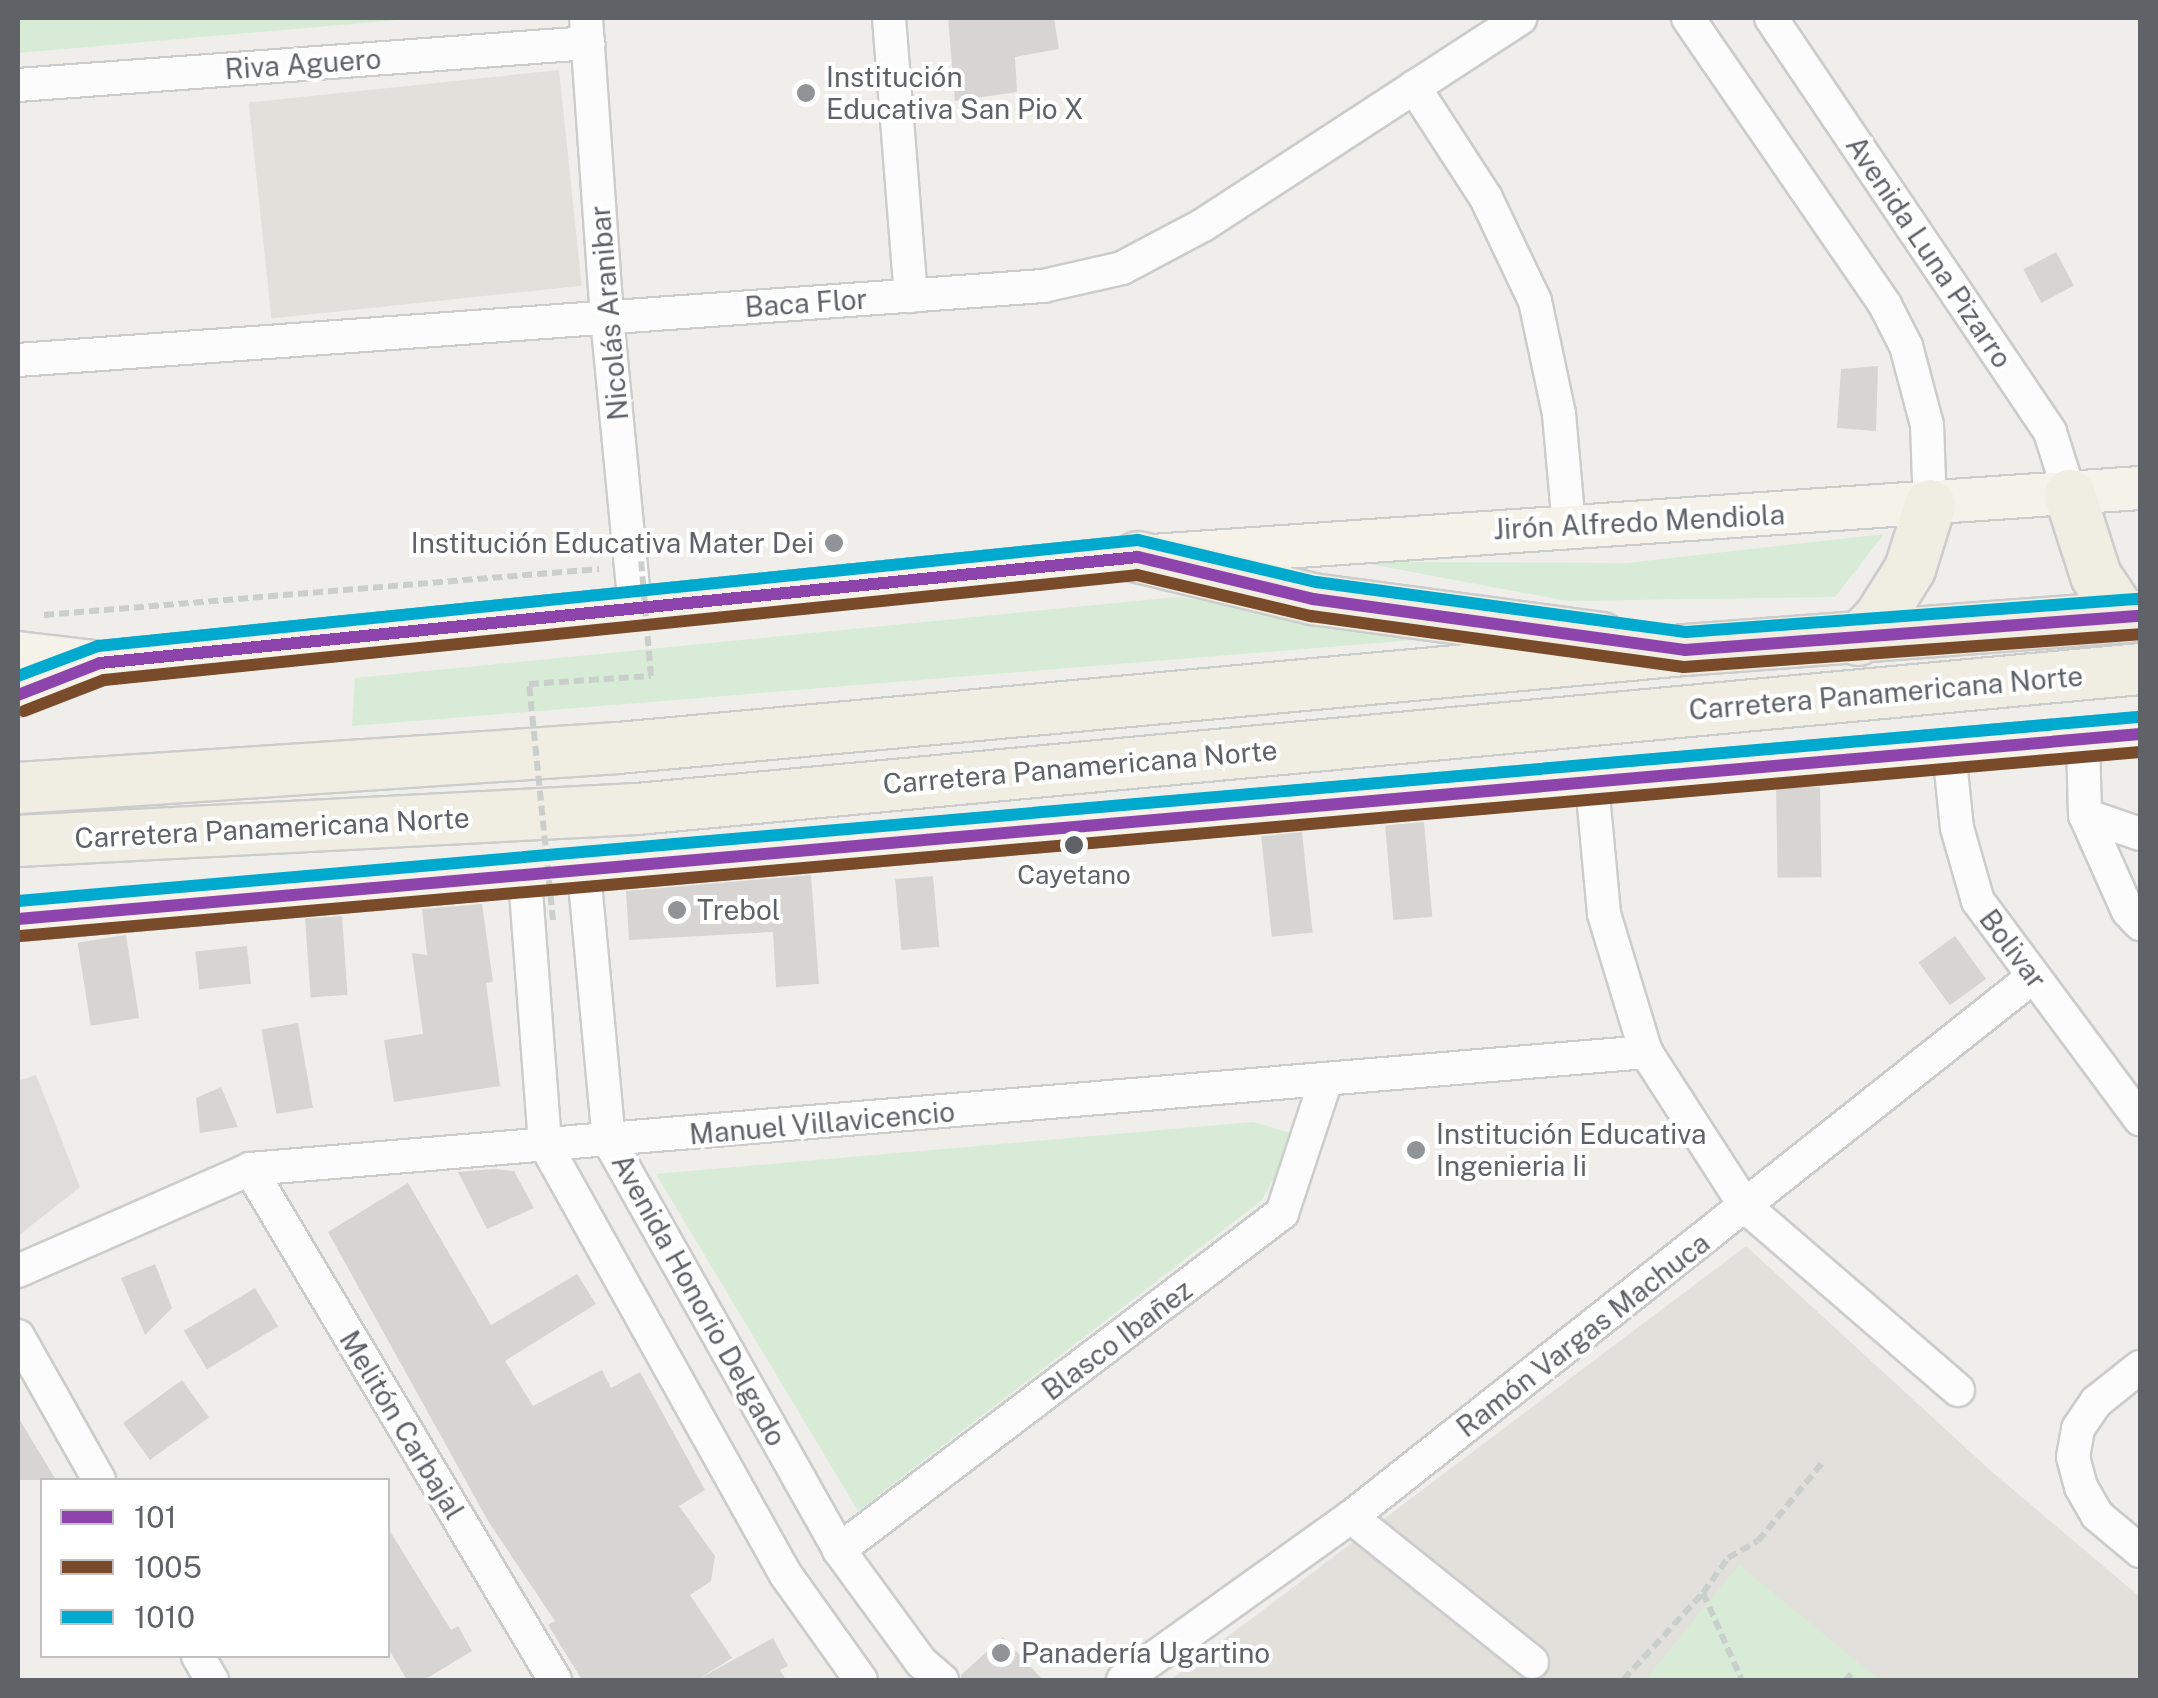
<!DOCTYPE html>
<meta charset="utf-8">
<style>
body{margin:0}
#map{position:relative;width:2158px;height:1698px;overflow:hidden;background:#efeeea;font-family:"Public Sans",sans-serif}
div>[style]{position:absolute}
.industrial>*{inset:0;background:#dfddda}
.education>*{inset:0;background:#e2e0da;transform-origin:0 0}
.green>*{inset:0;background:#d8ebd6}
.building>*{inset:0;background:#d6d5d3;transform-origin:0 0}
.path>*{height:6px;margin-top:-3px;transform-origin:0;background:repeating-linear-gradient(90deg,#cacfcc 0 10px,transparent 0 15px)}
.roads{filter:drop-shadow(2px 0 #cbcccc) drop-shadow(-2px 0 #cbcccc) drop-shadow(0 2px #cbcccc) drop-shadow(0 -2px #cbcccc)}
.minor>*{height:32px;margin:-16px;padding:0 16px;transform-origin:16px;border-radius:16px;background:#fdfcfc}
.major>*{height:42px;margin:-21px;padding:0 21px;transform-origin:21px;border-radius:21px;background:#f4f2e9}
.highway>*{height:50px;margin:-25px;padding:0 25px;transform-origin:25px;border-radius:25px;background:#f0ede3}
.path-bridge>*{height:6px;margin-top:-3px;transform-origin:0;background:repeating-linear-gradient(90deg,#cacfcc 0 10px,transparent 0 15px)}
.bus-1>*{height:12px;margin:-6px;padding:0 6px;transform-origin:6px;border-radius:6px;background:#8e44ad}
.bus-2>*{height:12px;margin:-6px;padding:0 6px;transform-origin:6px;border-radius:6px;background:#7a4b2a}
.bus-3>*{height:12px;margin:-6px;padding:0 6px;transform-origin:6px;border-radius:6px;background:#00a9ce}
.dots>*{width:28px;height:28px;translate:-50% -50%;box-sizing:border-box;border:5px solid #fff;border-radius:50%}
span{translate:-50% -50%;white-space:nowrap;text-align:center;line-height:1.15;-webkit-text-stroke:8px #fff;paint-order:stroke}
.bus-label{font-size:26px;color:#5f6368}
.street-label{font-size:28px;color:#5f6368}
.poi-label{font-size:28px;color:#5f6368}
.left{translate:0 -50%;text-align:left}
.right{translate:-100% -50%;text-align:right}
.frame{position:absolute;inset:0;border:20px solid #5f6368;pointer-events:none}
.legend{position:absolute;left:40px;top:1478px;width:350px;height:180px;box-sizing:border-box;background:#fff;border:2px solid #bfc1c3;margin:0;padding:12px 18px;list-style:none;font-size:30px;color:#5f6368}
.legend li{display:flex;align-items:center;gap:20px;height:50px}
.legend b{width:50px;border:2px solid #bfc1c3}
</style>
<div id="map">
<div class="industrial">
<div style="clip-path:polygon(36px 1075px,80px 1187px,18px 1236px,18px 1081px)"></div>
</div>
<div class="education">
<div style="left:559px;top:70px;width:217px;height:312px;rotate:84deg"></div>
<div style="clip-path:polygon(1746px 1246px,1991px 1471px,2140px 1597px,2140px 1680px,1170px 1680px)"></div>
</div>
<div class="green">
<div style="clip-path:polygon(18px 18px,420px 18px,18px 53px)"></div>
<div style="clip-path:polygon(1884px 534px,1835px 597px,1568px 601px,1359px 562px,1627px 563px)"></div>
<div style="clip-path:polygon(1177px 597px,1452px 637px,352px 726px,355px 678px)"></div>
<div style="clip-path:polygon(1253px 1122px,1298px 1135px,1262px 1200px,858px 1511px,656px 1174px)"></div>
<div style="clip-path:polygon(1739px 1565px,1880px 1680px,1645px 1680px)"></div>
</div>
<div class="building">
<div style="clip-path:polygon(948px 18px,1054px 18px,1059px 49px,1015px 57px,1017px 92px,955px 101px)"></div>
<div style="left:2056px;top:252px;width:38px;height:37px;rotate:62deg"></div>
<div style="clip-path:polygon(1878px 366px,1876px 431px,1837px 428px,1841px 369px)"></div>
<div style="left:1820px;top:787px;width:90px;height:44px;rotate:89deg"></div>
<div style="left:1424px;top:822px;width:95px;height:39px;rotate:85deg"></div>
<div style="left:1302px;top:832px;width:101px;height:41px;rotate:84deg"></div>
<div style="clip-path:polygon(811px 875px,819px 984px,776px 987px,773px 932px,629px 940px,626px 891px)"></div>
<div style="left:933px;top:876px;width:71px;height:38px;rotate:85deg"></div>
<div style="clip-path:polygon(482px 904px,493px 982px,486px 983px,500px 1086px,394px 1102px,384px 1040px,423px 1034px,412px 953px,427px 955px,422px 909px)"></div>
<div style="left:342px;top:916px;width:79px;height:37px;rotate:86deg"></div>
<div style="left:126px;top:935px;width:84px;height:49px;rotate:81deg"></div>
<div style="left:1955px;top:936px;width:53px;height:45px;rotate:54deg"></div>
<div style="left:247px;top:946px;width:38px;height:52px;rotate:84deg"></div>
<div style="left:298px;top:1023px;width:86px;height:37px;rotate:80deg"></div>
<div style="clip-path:polygon(221px 1087px,238px 1127px,200px 1133px,196px 1098px)"></div>
<div style="clip-path:polygon(493px 1169px,514px 1171px,534px 1208px,487px 1229px,458px 1172px)"></div>
<div style="clip-path:polygon(408px 1183px,491px 1325px,577px 1274px,596px 1304px,505px 1361px,533px 1406px,602px 1370px,611px 1388px,640px 1372px,705px 1490px,679px 1506px,715px 1556px,711px 1581px,690px 1595px,732px 1658px,697px 1680px,773px 1638px,788px 1666px,780px 1670px,786px 1680px,582px 1680px,548px 1625px,555px 1621px,488px 1521px,328px 1232px)"></div>
<div style="clip-path:polygon(155px 1264px,172px 1308px,145px 1335px,121px 1278px)"></div>
<div style="left:255px;top:1288px;width:45px;height:83px;rotate:59deg"></div>
<div style="left:182px;top:1380px;width:46px;height:73px;rotate:54deg"></div>
<div style="clip-path:polygon(18px 1417px,56px 1480px,18px 1480px)"></div>
<div style="clip-path:polygon(388px 1528px,451px 1630px,458px 1626px,472px 1651px,424px 1680px,407px 1680px,388px 1648px)"></div>
<div style="clip-path:polygon(1003px 1637px,1043px 1680px,962px 1680px,961px 1675px)"></div>
</div>
<div class="path">
<div style="left:44px;top:615px;width:557px;rotate:-4.74deg"></div>
<div style="left:1703px;top:1593px;width:95px;rotate:65.9deg"></div>
<div style="left:1623px;top:1680px;width:118px;rotate:-47.4deg"></div>
<div style="left:1703px;top:1593px;width:43px;rotate:-54.5deg"></div>
<div style="left:1728px;top:1558px;width:34px;rotate:-30deg"></div>
<div style="left:1758px;top:1541px;width:102px;rotate:-50.6deg"></div>
<div style="left:1846px;top:1680px;width:8px;rotate:-50deg"></div>
</div>
<div class="roads">
<div class="minor">
<div style="left:586px;top:18px;width:301px;rotate:86deg"></div>
<div style="left:607px;top:318px;width:290px;rotate:84.5deg"></div>
<div style="left:889px;top:18px;width:279px;rotate:85.5deg"></div>
<div style="left:1688px;top:18px;width:348px;rotate:55.5deg"></div>
<div style="left:1885px;top:305px;width:46px;rotate:62.9deg"></div>
<div style="left:1906px;top:346px;width:82px;rotate:75.1deg"></div>
<div style="left:1927px;top:425px;width:80px;rotate:87.9deg"></div>
<div style="left:1771px;top:18px;width:499px;rotate:56deg"></div>
<div style="left:2050px;top:432px;width:66px;rotate:72.4deg"></div>
<div style="left:18px;top:85px;width:572px;rotate:-4.21deg"></div>
<div style="left:1414px;top:87px;width:132px;rotate:57deg"></div>
<div style="left:1486px;top:198px;width:114px;rotate:64.6deg"></div>
<div style="left:1535px;top:301px;width:116px;rotate:78deg"></div>
<div style="left:1559px;top:414px;width:111px;rotate:84.9deg"></div>
<div style="left:18px;top:360px;width:1028px;rotate:-4.13deg"></div>
<div style="left:1043px;top:286px;width:81px;rotate:-12.8deg"></div>
<div style="left:1122px;top:268px;width:92px;rotate:-28deg"></div>
<div style="left:1203px;top:225px;width:379px;rotate:-33.1deg"></div>
<div style="left:2083px;top:739px;width:76px;rotate:88.5deg"></div>
<div style="left:2085px;top:815px;width:58px;rotate:19.1deg"></div>
<div style="left:1949px;top:751px;width:77px;rotate:84.1deg"></div>
<div style="left:1957px;top:828px;width:76px;rotate:74deg"></div>
<div style="left:1978px;top:901px;width:272px;rotate:53.4deg"></div>
<div style="left:1592px;top:784px;width:131px;rotate:84.7deg"></div>
<div style="left:1604px;top:914px;width:144px;rotate:73.1deg"></div>
<div style="left:1646px;top:1052px;width:184px;rotate:57.2deg"></div>
<div style="left:1746px;top:1207px;width:280px;rotate:40.8deg"></div>
<div style="left:2085px;top:815px;width:105px;rotate:65.9deg"></div>
<div style="left:2128px;top:911px;width:18px;rotate:47deg"></div>
<div style="left:584px;top:872px;width:270px;rotate:84.7deg"></div>
<div style="left:609px;top:1141px;width:469px;rotate:60.6deg"></div>
<div style="left:839px;top:1550px;width:139px;rotate:53.8deg"></div>
<div style="left:921px;top:1662px;width:28px;rotate:41deg"></div>
<div style="left:525px;top:878px;width:267px;rotate:85.7deg"></div>
<div style="left:545px;top:1144px;width:494px;rotate:60.8deg"></div>
<div style="left:786px;top:1575px;width:129px;rotate:54.5deg"></div>
<div style="left:250px;top:1169px;width:595px;rotate:59.17deg"></div>
<div style="left:18px;top:1271px;width:253px;rotate:-23.7deg"></div>
<div style="left:250px;top:1169px;width:1401px;rotate:-4.79deg"></div>
<div style="left:18px;top:1336px;width:165px;rotate:60.6deg"></div>
<div style="left:2140px;top:1367px;width:56px;rotate:141.5deg"></div>
<div style="left:2096px;top:1402px;width:32px;rotate:124deg"></div>
<div style="left:2078px;top:1429px;width:28px;rotate:100deg"></div>
<div style="left:2073px;top:1457px;width:31px;rotate:75deg"></div>
<div style="left:2081px;top:1487px;width:32px;rotate:60deg"></div>
<div style="left:2097px;top:1515px;width:56px;rotate:39.9deg"></div>
<div style="left:1351px;top:1517px;width:232px;rotate:38.7deg"></div>
<div style="left:839px;top:1550px;width:557px;rotate:-37.26deg"></div>
<div style="left:1282px;top:1213px;width:140px;rotate:-71.7deg"></div>
<div style="left:198px;top:1656px;width:28px;rotate:60deg"></div>
<div style="left:1123px;top:1680px;width:280px;rotate:-35.6deg"></div>
<div style="left:1351px;top:1517px;width:871px;rotate:-38.38deg"></div>
</div>
<div class="major">
<div style="left:18px;top:653px;width:77px;rotate:6.8deg"></div>
<div style="left:18px;top:695px;width:88px;rotate:-21.3deg"></div>
<div style="left:100px;top:663px;width:1043px;rotate:-5.83deg"></div>
<div style="left:1138px;top:557px;width:1004px;rotate:-3.94deg"></div>
<div style="left:18px;top:919px;width:2130px;rotate:-4.98deg"></div>
</div>
<div class="highway">
<div style="left:2070px;top:495px;width:85px;rotate:72.2deg"></div>
<div style="left:2096px;top:576px;width:50px;rotate:56.3deg"></div>
<div style="left:1138px;top:557px;width:180px;rotate:13.5deg"></div>
<div style="left:1313px;top:599px;width:291px;rotate:7.7deg"></div>
<div style="left:1858px;top:640px;width:32px;rotate:-46deg"></div>
<div style="left:1880px;top:617px;width:57px;rotate:-58deg"></div>
<div style="left:1910px;top:569px;width:67px;rotate:-72.6deg"></div>
<div style="left:18px;top:788px;width:601px;rotate:-3.81deg"></div>
<div style="left:618px;top:748px;width:1071px;rotate:-5.25deg"></div>
<div style="left:1685px;top:650px;width:456px;rotate:-4.3deg"></div>
<div style="left:18px;top:841px;width:620px;rotate:-2.96deg"></div>
<div style="left:637px;top:809px;width:1510px;rotate:-5.32deg"></div>
</div>
</div>
<div class="path-bridge">
<div style="left:553px;top:920px;width:237px;rotate:-95.8deg"></div>
<div style="left:529px;top:684px;width:122px;rotate:-3.8deg"></div>
<div style="left:651px;top:676px;width:117px;rotate:-94.9deg"></div>
</div>
<div class="bus-1">
<div style="left:18px;top:695px;width:88px;rotate:-21.3deg"></div>
<div style="left:100px;top:663px;width:1043px;rotate:-5.83deg"></div>
<div style="left:1138px;top:557px;width:180px;rotate:13.5deg"></div>
<div style="left:1313px;top:599px;width:375px;rotate:7.8deg"></div>
<div style="left:1685px;top:650px;width:456px;rotate:-4.3deg"></div>
<div style="left:18px;top:919px;width:2130px;rotate:-4.98deg"></div>
</div>
<div class="bus-2">
<div style="left:24px;top:711px;width:86px;rotate:-21.2deg"></div>
<div style="left:104px;top:680px;width:1038px;rotate:-5.8deg"></div>
<div style="left:1137px;top:575px;width:179px;rotate:13.3deg"></div>
<div style="left:1311px;top:616px;width:376px;rotate:7.8deg"></div>
<div style="left:1684px;top:667px;width:457px;rotate:-4.1deg"></div>
<div style="left:20px;top:936px;width:2128px;rotate:-4.96deg"></div>
</div>
<div class="bus-3">
<div style="left:18px;top:676px;width:85px;rotate:-20.6deg"></div>
<div style="left:98px;top:646px;width:1045px;rotate:-5.82deg"></div>
<div style="left:1138px;top:540px;width:183px;rotate:13.3deg"></div>
<div style="left:1316px;top:582px;width:373px;rotate:7.7deg"></div>
<div style="left:1686px;top:632px;width:454px;rotate:-4.2deg"></div>
<div style="left:18px;top:901px;width:2128px;rotate:-4.96deg"></div>
</div>
<div class="dots">
<div style="left:806px;top:93px;background:#919496"></div>
<div style="left:834px;top:543px;background:#919496"></div>
<div style="left:1074px;top:845px;background:#5f6368"></div>
<div style="left:677px;top:910px;background:#919496"></div>
<div style="left:1416px;top:1150px;background:#919496"></div>
<div style="left:1001px;top:1653px;background:#919496"></div>
</div>
<div class="bus-label">
<span style="left:1074px;top:875px">Cayetano</span>
</div>
<div class="street-label">
<span style="left:303px;top:64px;rotate:-4deg">Riva Aguero</span>
<span style="left:1929px;top:252px;rotate:56deg">Avenida Luna Pizarro</span>
<span style="left:806px;top:303px;rotate:-4deg">Baca Flor</span>
<span style="left:609px;top:313px;rotate:-95deg">Nicolás Aranibar</span>
<span style="left:1639px;top:522px;rotate:-3deg">Jirón Alfredo Mendiola</span>
<span style="left:1886px;top:693px;rotate:-5deg">Carretera Panamericana Norte</span>
<span style="left:1080px;top:767px;rotate:-5deg">Carretera Panamericana Norte</span>
<span style="left:272px;top:828px;rotate:-3deg">Carretera Panamericana Norte</span>
<span style="left:2013px;top:949px;rotate:53deg">Bolivar</span>
<span style="left:822px;top:1123px;rotate:-5deg">Manuel Villavicencio</span>
<span style="left:699px;top:1300px;rotate:61deg">Avenida Honorio Delgado</span>
<span style="left:1583px;top:1335px;rotate:-38deg">Ramón Vargas Machuca</span>
<span style="left:1117px;top:1340px;rotate:-37deg">Blasco Ibañez</span>
<span style="left:402px;top:1425px;rotate:59deg">Melitón Carbajal</span>
</div>
<div class="poi-label">
<span class="left" style="left:826px;top:93px">Institución<br>Educativa San Pio X</span>
<span class="right" style="left:814px;top:543px">Institución Educativa Mater Dei</span>
<span class="left" style="left:697px;top:910px">Trebol</span>
<span class="left" style="left:1436px;top:1150px">Institución Educativa<br>Ingenieria Ii</span>
<span class="left" style="left:1021px;top:1653px">Panadería Ugartino</span>
</div>
<div class="frame"></div>
<ul class="legend">
<li><b style="height:12px;background:#8e44ad"></b>101</li>
<li><b style="height:12px;background:#7a4b2a"></b>1005</li>
<li><b style="height:12px;background:#00a9ce"></b>1010</li>
</ul>
</div>
